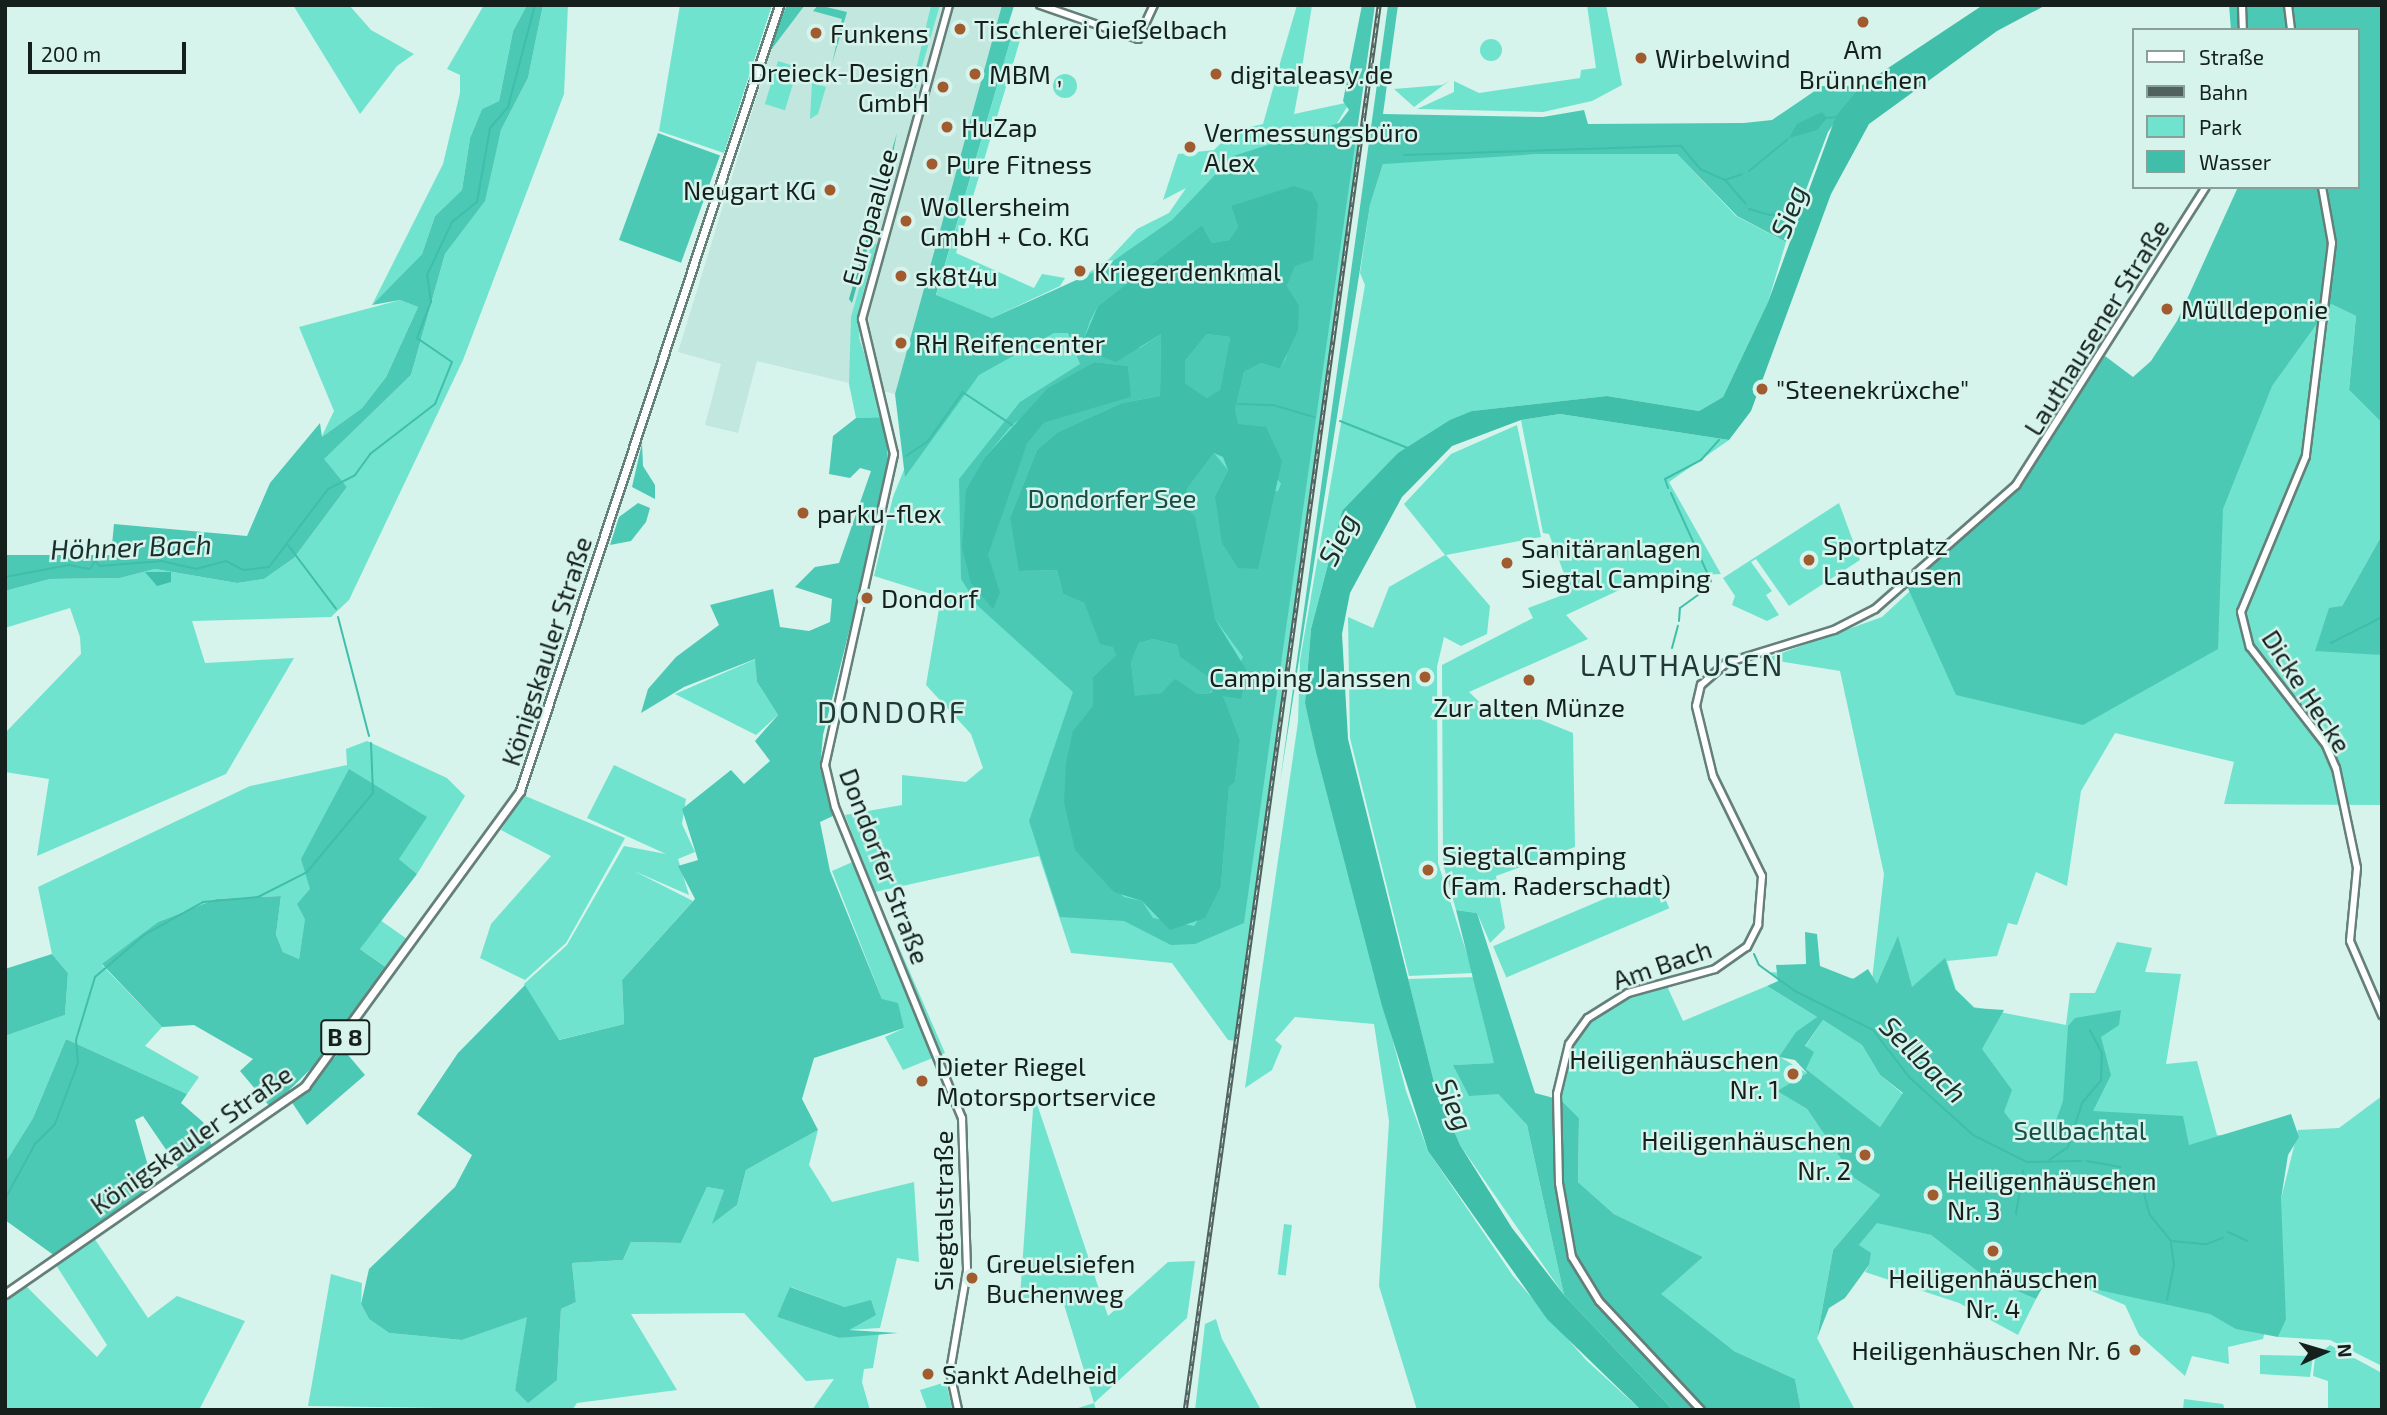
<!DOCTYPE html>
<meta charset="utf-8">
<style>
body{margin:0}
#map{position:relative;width:2387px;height:1415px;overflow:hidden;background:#d6f3ec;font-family:"Exo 2",sans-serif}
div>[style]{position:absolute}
.built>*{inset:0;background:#c1e7de}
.green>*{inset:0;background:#70e3ce;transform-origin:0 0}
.round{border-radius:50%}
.forest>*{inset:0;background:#4cc9b4;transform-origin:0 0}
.water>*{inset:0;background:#3fbea9}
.stream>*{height:2px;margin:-1px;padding:0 1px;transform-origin:1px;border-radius:1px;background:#3fbea9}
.roads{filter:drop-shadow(2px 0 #657f79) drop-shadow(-2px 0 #657f79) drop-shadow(0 2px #657f79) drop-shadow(0 -2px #657f79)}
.secondary>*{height:6px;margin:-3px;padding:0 3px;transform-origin:3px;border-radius:3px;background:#fff}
.primary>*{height:7px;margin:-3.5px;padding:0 3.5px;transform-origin:3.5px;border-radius:3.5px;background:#fff}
.rail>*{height:4.5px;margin-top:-2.25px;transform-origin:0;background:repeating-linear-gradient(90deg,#d6f3ec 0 5px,#51615d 0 10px);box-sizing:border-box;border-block:2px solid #51615d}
.dots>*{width:19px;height:19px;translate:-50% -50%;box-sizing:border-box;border:4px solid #d6f3ec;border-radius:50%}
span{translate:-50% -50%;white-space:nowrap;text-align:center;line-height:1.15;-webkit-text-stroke:5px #d6f3ec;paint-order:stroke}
.shield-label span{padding:2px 5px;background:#d6f3ec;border:2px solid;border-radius:5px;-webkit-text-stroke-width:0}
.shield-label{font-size:24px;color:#15201d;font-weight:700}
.poi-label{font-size:26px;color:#15201d}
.left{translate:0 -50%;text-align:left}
.right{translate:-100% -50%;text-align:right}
.street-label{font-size:26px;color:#15201d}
.park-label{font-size:26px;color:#174d44}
.water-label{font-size:28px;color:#192f2a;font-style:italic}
.quarter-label{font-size:30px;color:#213834;letter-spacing:2px}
.frame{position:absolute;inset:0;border:7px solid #15201d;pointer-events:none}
.legend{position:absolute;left:2132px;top:28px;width:228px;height:161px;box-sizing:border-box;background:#d6f3ec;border:2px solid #899f99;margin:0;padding:9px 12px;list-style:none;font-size:21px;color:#15201d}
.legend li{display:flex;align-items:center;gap:14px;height:35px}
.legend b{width:35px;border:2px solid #899f99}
.north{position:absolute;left:2289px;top:1317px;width:70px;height:70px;-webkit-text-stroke:5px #d6f3ec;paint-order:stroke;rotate:86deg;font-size:19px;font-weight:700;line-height:28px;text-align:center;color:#15201d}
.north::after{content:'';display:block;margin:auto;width:24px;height:32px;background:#15201d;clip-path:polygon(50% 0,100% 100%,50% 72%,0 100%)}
.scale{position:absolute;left:28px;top:42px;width:158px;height:32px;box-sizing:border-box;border:4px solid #15201d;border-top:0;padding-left:9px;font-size:21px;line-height:24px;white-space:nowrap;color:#15201d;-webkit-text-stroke:5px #d6f3ec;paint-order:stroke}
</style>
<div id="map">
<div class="built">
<div style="clip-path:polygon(805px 5px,931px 5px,913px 82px,863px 73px,916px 88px,940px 5px,1002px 5px,895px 394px,757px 361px,738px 433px,705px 425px,721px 364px,678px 352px,771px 50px)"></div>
</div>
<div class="green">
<div style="clip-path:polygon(293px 5px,349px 5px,371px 30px,414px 54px,397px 66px,360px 114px)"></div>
<div style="clip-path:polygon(484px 5px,527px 5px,513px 31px,499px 101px,482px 109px,470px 138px,462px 190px,435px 216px,422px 254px,372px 305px,443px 164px,460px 93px,460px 75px,447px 69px)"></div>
<div style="clip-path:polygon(543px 5px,568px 5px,564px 94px,463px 360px,349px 600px,331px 617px,192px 621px,205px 663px,294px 658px,226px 774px,37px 856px,49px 779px,5px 772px,5px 733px,81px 654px,80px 637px,70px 608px,5px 628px,5px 591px,50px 579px,120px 578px,155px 569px,237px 583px,264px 579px,294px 558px,347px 487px,323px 459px,411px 375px,445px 254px,483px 203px,501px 130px,528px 78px)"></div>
<div style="clip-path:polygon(680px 5px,772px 5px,724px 153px,659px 131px)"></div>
<div style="clip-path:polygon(931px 5px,940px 5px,916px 88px,863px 73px,913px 82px)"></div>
<div style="clip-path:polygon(1297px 5px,1312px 5px,1301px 74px,1278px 70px)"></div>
<div style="clip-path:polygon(1587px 5px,1606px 5px,1622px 85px,1592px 101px,1543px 112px,1417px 109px,1454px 92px,1454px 81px,1479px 93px,1580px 78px,1581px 70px,1596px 68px)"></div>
<div style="clip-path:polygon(1014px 28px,1021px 37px,956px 253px,1034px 288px,1042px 274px,1065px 278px,1060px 286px,992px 318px,936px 296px)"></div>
<div class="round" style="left:1480px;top:39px;width:22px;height:22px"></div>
<div style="left:778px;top:61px;width:21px;height:45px;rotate:17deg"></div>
<div class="round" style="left:1053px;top:74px;width:24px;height:24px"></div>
<div style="clip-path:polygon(1276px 78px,1300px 82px,1294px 114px,1350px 102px,1336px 125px,1360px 136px,1236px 1041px,1228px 1040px,1172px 963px,1071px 953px,1039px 856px,875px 892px,945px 1053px,903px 1070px,885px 1037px,904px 1028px,882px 999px,832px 871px,857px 860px,873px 889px,845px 815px,902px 805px,902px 775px,966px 782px,983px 768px,971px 734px,926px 685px,941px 597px,874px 576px,893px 497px,917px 437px,1063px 290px,1109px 259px,1137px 229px,1169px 213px,1186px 188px,1163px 200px,1178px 154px,1214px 150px,1233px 131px,1263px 124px)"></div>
<div style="clip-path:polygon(1449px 81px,1414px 107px,1394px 89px,1442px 85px)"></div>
<div style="clip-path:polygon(812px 83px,826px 87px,818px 114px,810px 119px)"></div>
<div style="clip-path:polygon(1540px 154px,1677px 154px,1736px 216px,1786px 242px,1768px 302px,1723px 397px,1699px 411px,1607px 396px,1472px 411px,1342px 511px,1311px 629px,1305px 703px,1406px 1091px,1428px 1151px,1513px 1276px,1586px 1360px,1641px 1410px,1417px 1410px,1379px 1286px,1389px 1121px,1374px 1024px,1295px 1017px,1275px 1040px,1282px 1046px,1272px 1070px,1245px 1088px,1298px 722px,1300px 660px,1365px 285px,1360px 273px,1370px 205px,1383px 164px,1390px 161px)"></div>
<div style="clip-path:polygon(872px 243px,877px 244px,860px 304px,859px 338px,885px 417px,856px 418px,849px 384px,851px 317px)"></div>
<div style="clip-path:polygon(400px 300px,418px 307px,386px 377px,362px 408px,321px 438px,334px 411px,299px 327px)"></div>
<div style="clip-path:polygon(2331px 304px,2356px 316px,2349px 390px,2382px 423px,2382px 535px,2342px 606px,2370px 653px,2382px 655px,2382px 805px,2224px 804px,2234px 762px,2115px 733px,2081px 791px,2067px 886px,2036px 872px,2017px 925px,2008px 923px,1997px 956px,1947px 961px,1956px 990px,1974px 1007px,2066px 1025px,2070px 993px,2095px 993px,2117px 942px,2152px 948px,2145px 972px,2181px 974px,2166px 1064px,2197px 1061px,2217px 1135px,2225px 1136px,2281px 1199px,2298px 1130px,2339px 1128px,2382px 1096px,2382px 1366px,2330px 1340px,2278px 1337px,2286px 1320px,2279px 1270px,2263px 1339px,2228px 1347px,2229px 1364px,2192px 1356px,2185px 1376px,2139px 1335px,2125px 1305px,2087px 1289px,1867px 1039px,1787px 990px,1771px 972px,1872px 980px,1884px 874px,1840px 671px,1765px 659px,1882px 617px,2012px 497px,2104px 356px,2132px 378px)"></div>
<div style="clip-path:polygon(1560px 414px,1729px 440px,1669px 482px,1721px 574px,1645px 578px,1566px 615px,1588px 639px,1469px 692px,1493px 715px,1509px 707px,1573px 733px,1575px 847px,1496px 876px,1505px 928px,1490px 943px,1477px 913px,1456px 910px,1443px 864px,1442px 665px,1533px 618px,1528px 608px,1571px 592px,1549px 534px,1543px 533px,1521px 420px)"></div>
<div style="clip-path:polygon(1517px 425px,1541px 537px,1446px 555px,1490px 606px,1487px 634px,1461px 646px,1444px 637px,1437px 667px,1438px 863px,1473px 973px,1409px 976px,1350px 738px,1348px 617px,1373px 628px,1389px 587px,1445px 555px,1404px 504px,1451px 454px)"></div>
<div style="clip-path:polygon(1839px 503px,1860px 560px,1789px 606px,1756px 559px,1751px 562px,1772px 591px,1766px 595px,1779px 615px,1767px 621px,1732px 605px,1735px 596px,1723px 578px)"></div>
<div style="clip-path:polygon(756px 659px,757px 682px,778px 715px,756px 735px,675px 694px)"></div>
<div style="clip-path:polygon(367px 741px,447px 778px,465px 796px,417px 874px,399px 859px,310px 889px,299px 959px,283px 952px,276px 935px,281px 896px,216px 899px,158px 922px,102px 965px,162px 1027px,145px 1046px,199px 1077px,187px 1094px,66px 1039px,33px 1118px,5px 1163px,5px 1036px,65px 1015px,68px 973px,52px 954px,38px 887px,250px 786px,347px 765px,346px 749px)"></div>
<div style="clip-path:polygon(614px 765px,686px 799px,682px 824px,695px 852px,678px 859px,689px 895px,634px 871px,693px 901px,622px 980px,624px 1024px,558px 1040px,524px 984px,567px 945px,624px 846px,666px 854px,587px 818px)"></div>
<div style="clip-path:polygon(523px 795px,625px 838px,566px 943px,525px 980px,480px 958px,491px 924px,551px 856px,501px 830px)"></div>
<div style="left:1656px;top:877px;width:34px;height:177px;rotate:67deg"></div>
<div style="left:380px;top:920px;width:37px;height:35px;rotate:35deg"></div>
<div style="clip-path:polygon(1477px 977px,1495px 1063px,1454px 1065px,1498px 1094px,1527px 1125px,1564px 1295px,1460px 1145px,1435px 1086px,1408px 979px)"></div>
<div style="clip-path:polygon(1667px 986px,1683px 1021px,1767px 986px,1817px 1017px,1780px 1057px,1807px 1073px,1778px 1091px,1807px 1109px,1854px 1178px,1880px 1195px,1833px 1250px,1817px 1338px,1855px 1410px,1801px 1410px,1795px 1379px,1734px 1351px,1684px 1315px,1660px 1294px,1703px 1257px,1614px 1214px,1578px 1182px,1579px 1118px,1561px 1100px,1571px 1045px,1589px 1021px,1628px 997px)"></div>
<div style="clip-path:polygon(1823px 1020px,1862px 1045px,1880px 1075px,1903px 1094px,1880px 1127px,1806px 1069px,1805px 1047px)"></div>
<div style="clip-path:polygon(1034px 1095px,1108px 1316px,1168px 1262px,1195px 1261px,1187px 1318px,1094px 1403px,1096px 1410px,1072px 1410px,1094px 1403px,1062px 1298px,1020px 1298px)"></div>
<div style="clip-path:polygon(818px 1130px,809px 1165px,832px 1202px,914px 1182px,919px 1262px,897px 1258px,880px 1328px,847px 1330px,845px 1307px,791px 1287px,777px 1317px,839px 1338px,879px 1333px,873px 1368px,864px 1369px,862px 1382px,870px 1410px,812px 1410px,834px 1379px,806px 1381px,744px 1313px,631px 1314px,677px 1390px,577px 1403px,572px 1410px,308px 1406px,331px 1274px,362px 1283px,361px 1304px,369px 1319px,389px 1333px,462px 1340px,528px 1316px,515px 1390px,557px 1379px,561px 1309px,576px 1302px,572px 1263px,623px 1260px,631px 1242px,681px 1243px,707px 1187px,724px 1190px,713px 1223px,737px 1205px,746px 1170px)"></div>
<div style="clip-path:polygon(1877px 1222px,1931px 1235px,1986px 1278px,2036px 1299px,2018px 1335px,1959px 1303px,1865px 1272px,1869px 1265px,1859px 1245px)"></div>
<div style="left:1284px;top:1224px;width:8px;height:51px;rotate:7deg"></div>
<div style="clip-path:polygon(94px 1238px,148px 1318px,177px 1296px,245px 1321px,199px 1410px,5px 1410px,5px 1300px,26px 1286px,97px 1357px,107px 1345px,56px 1265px)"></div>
<div style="clip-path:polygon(1216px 1319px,1222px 1339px,1261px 1410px,1195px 1410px,1205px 1324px)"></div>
<div style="clip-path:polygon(2330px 1345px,2382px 1373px,2382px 1410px,2328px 1410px,2328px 1381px,2313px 1376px,2315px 1357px)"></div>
<div style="clip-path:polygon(2313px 1356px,2310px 1377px,2260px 1374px,2260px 1355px)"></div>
<div style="clip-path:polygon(946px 1382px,952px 1408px,927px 1409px,920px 1390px)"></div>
<div style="clip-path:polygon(2184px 1399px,2223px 1404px,2225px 1410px,2183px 1410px)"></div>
</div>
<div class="forest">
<div style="clip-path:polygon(527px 5px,543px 5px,528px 78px,501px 130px,485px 201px,445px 254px,411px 375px,324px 459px,347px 487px,294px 558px,264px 579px,237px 583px,155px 569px,120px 578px,50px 579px,5px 591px,5px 555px,111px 555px,114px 524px,247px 536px,270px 483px,320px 423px,322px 437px,362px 408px,386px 377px,418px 307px,400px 300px,372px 305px,422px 254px,435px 216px,462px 190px,470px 138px,482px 109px,499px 101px,513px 31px)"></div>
<div style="clip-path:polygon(787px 5px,805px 5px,771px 50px,781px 18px)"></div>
<div style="clip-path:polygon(818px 5px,847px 12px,832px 64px,842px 19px,813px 11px)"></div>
<div style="clip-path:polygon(evenodd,1002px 5px,1014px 6px,1008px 25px,1014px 28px,936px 295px,992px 318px,1103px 268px,1172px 220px,1233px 156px,1339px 123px,1349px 110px,1343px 101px,1362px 5px,1375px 5px,1244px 923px,1195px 944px,1171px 945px,1124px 921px,1060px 917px,1029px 821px,1073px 692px,978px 606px,961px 579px,959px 479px,1020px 402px,1080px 364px,1068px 333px,1054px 333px,979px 375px,905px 477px,895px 394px,1002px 5px,1231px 206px,1313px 260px,1295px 265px,1287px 286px,1299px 305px,1286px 358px,1280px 369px,1261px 363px,1244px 372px,1235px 409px,1234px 419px,1281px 484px,1278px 491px,1215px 496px,1228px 470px,1214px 453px,1187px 489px,1186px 507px,1215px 619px,1243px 657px,1223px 697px,1240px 740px,1235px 782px,1229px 787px,1221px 886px,1194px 926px,1153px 918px,1142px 901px,1124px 897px,1088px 863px,1071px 746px,1093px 706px,1093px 677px,1116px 655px,1114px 647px,1100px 643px,1084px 603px,1063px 594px,1057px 570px,1020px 571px,1010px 518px,1037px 450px,1058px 432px,1122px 403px,1160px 396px,1161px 334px,1140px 348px,1084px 339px,1090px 321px,1098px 306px,1202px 225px,1212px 243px,1229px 240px,1238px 227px,1231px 206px,1002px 5px,1095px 362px,1128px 366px,1130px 397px,1044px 423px,1027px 444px,1002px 501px,988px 555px,986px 456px,1012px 425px,1095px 362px)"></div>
<div style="clip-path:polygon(1388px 5px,1398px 5px,1383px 114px,1543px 117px,1584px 110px,1588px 124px,1744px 123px,1772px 120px,1822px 86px,1861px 86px,1828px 132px,1786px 242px,1737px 216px,1677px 154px,1540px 154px,1383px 164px,1370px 205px,1280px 782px)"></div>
<div style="clip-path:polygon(2229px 5px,2382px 5px,2382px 423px,2349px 390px,2356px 316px,2331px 304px,2272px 386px,2223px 509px,2218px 649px,2083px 725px,1956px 695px,1906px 584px,2016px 486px,2105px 356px,2133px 377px,2151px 361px,2177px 321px,2238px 187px,2357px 187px,2357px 30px,2231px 30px)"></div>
<div style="left:658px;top:133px;width:66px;height:114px;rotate:20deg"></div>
<div style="clip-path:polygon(1207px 334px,1230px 337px,1220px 391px,1207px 398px,1185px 383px,1185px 361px)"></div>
<div style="clip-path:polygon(885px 417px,889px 473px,823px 735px,820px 768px,835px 815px,820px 822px,830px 871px,882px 999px,898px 1003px,904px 1028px,814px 1058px,802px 1099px,818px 1130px,746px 1170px,737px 1205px,712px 1224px,724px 1190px,707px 1187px,681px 1243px,631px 1242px,623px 1260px,572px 1263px,576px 1302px,561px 1309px,557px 1380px,528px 1403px,515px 1390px,527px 1317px,462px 1340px,389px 1333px,369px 1319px,361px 1304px,369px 1269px,455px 1187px,472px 1155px,417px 1114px,458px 1053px,525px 985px,559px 1040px,624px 1024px,622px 980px,695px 899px,678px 866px,698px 860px,682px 809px,731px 770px,744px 784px,770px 761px,755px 741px,778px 715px,757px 682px,755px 659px,684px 687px,641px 713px,648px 689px,676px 657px,719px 625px,710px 605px,773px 589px,780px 627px,809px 631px,830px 622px,832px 599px,795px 587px,815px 567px,839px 563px,871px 471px,860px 468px,850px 478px,829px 474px,833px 436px,856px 418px)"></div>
<div style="clip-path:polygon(642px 443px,643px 466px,655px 485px,655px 499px,632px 487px)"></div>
<div style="clip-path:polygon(638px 503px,650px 508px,646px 522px,631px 541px,610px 545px,619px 517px)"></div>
<div style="clip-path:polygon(2382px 535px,2382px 655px,2315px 651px,2329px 608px,2342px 606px)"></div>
<div style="clip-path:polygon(1153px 639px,1177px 645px,1180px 657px,1218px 683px,1210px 693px,1198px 694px,1175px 680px,1161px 693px,1135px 697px,1131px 662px,1139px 643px)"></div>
<div style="clip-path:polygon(349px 769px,427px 817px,399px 859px,417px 874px,360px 949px,390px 970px,338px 1042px,271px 1108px,240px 1071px,253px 1059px,194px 1025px,162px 1027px,102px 964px,158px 922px,216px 899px,281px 896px,276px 935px,283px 952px,299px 959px,305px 919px,297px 904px,310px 889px,301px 859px)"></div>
<div style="clip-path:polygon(1456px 910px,1477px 913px,1535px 1093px,1561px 1100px,1579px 1118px,1578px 1182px,1614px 1214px,1703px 1257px,1661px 1294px,1734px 1351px,1795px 1379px,1801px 1410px,1673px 1410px,1564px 1295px,1527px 1125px,1498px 1094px,1469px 1096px,1453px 1065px,1494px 1063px)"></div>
<div style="clip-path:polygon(evenodd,1805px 932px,1817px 934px,1820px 966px,1853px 979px,1868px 969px,1877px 984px,1898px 936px,1912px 987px,1945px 958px,1955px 989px,1974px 1008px,2004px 1010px,1982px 1049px,2012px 1090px,2004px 1112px,2016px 1127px,2042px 1133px,2053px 1129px,2063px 1101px,2068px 1026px,2075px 1018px,2121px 1010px,2119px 1025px,2101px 1037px,2111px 1075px,2093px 1111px,2183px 1116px,2189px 1145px,2291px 1114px,2299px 1137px,2288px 1155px,2281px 1199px,2286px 1320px,2278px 1337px,2236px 1329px,2210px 1314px,2066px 1283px,2051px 1272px,2036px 1299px,1986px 1278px,1931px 1235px,1877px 1223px,1859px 1245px,1871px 1253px,1869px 1265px,1845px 1298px,1829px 1308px,1817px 1338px,1833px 1250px,1880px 1195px,1854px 1178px,1807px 1109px,1777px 1091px,1807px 1073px,1795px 1060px,1779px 1057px,1796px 1032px,1817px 1017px,1767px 986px,1778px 981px,1776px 965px,1806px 964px,1805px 932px,1823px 1020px,1862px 1045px,1880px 1075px,1903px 1093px,1880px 1127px,1806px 1069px,1814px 1052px,1805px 1046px,1823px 1020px)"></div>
<div style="clip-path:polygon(52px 954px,68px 973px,65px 1015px,5px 1036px,5px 969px)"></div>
<div style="clip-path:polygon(66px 1039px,187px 1094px,181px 1103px,203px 1122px,213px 1149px,180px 1170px,143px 1116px,135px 1120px,154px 1187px,55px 1256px,5px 1220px,5px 1163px,33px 1118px)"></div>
<div style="clip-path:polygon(343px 1049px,365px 1075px,307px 1125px,291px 1101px)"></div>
<div style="clip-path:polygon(790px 1287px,845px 1307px,871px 1300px,876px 1315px,849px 1330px,898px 1333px,839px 1338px,777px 1317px)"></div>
</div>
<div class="water">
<div style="clip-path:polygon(1983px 5px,2046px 5px,1997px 31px,1869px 124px,1831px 194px,1751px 411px,1729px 440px,1560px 414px,1521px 420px,1452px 446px,1402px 497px,1350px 593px,1342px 634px,1348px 739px,1435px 1086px,1460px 1145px,1512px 1228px,1564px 1295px,1673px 1410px,1641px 1410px,1547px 1319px,1428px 1151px,1382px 1006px,1316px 752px,1305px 703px,1311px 629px,1342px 511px,1398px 453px,1450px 420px,1472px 411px,1607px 396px,1699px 411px,1723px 397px,1768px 302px,1836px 116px,1861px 86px)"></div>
<div style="clip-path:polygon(1822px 112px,1827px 118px,1817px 130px,1789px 138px,1797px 124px)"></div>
<div style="clip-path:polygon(897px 133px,890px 168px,852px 303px,849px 299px)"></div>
<div style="clip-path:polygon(evenodd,1294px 186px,1312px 192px,1318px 205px,1313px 260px,1295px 266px,1287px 286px,1299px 305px,1298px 330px,1280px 369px,1261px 363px,1244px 372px,1235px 410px,1238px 424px,1266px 427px,1282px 461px,1258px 569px,1238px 568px,1222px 543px,1215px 496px,1228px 470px,1223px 457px,1214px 453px,1187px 489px,1186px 507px,1195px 517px,1215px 619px,1247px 671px,1241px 699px,1223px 696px,1240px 740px,1235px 782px,1229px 787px,1221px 886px,1205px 918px,1170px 930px,1142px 901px,1114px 892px,1075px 850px,1064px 802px,1066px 763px,1073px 731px,1093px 706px,1093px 677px,1116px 655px,1113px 647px,1100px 644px,1084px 603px,1063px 594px,1057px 570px,1019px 571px,1010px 518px,1037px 450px,1058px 432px,1122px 403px,1160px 396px,1161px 334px,1116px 362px,1093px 353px,1084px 339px,1098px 306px,1202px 225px,1212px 243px,1229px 240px,1238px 227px,1231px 206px,1294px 186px,1207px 334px,1230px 337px,1220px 390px,1207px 398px,1185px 383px,1185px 361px,1207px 334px,1294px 186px,1153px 639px,1177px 645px,1180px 657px,1217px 683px,1211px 693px,1198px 694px,1175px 679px,1161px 693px,1135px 696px,1131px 662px,1139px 643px,1153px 639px)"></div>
<div style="clip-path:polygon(1095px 362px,1128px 366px,1131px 397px,1044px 423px,1027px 444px,988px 555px,1000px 593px,993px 609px,971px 583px,962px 548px,966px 490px,986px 456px,1048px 388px)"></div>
<div style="clip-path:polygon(145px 572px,171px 572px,171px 582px,157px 586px)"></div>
</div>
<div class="stream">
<div style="left:1826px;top:118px;width:12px;rotate:-5deg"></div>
<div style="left:1404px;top:155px;width:277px;rotate:-1.9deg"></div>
<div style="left:1681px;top:146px;width:30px;rotate:50deg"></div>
<div style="left:1700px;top:169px;width:27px;rotate:24deg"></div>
<div style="left:1725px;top:180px;width:18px;rotate:-19deg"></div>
<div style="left:1749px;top:171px;width:50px;rotate:-39.4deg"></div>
<div style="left:1726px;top:181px;width:30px;rotate:49deg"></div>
<div style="left:1749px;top:209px;width:22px;rotate:16deg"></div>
<div style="left:1770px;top:215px;width:28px;rotate:-8deg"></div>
<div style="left:964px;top:393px;width:58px;rotate:33.7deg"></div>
<div style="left:1238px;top:404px;width:35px;rotate:2deg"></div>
<div style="left:1273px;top:405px;width:43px;rotate:16.3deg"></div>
<div style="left:1340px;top:421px;width:73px;rotate:21.7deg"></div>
<div style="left:928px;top:441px;width:60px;rotate:-54.5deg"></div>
<div style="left:906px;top:456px;width:25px;rotate:-34deg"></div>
<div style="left:1668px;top:488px;width:9px;rotate:-108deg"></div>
<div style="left:1665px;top:479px;width:41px;rotate:-27.8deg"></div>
<div style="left:1701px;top:460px;width:27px;rotate:-48deg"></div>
<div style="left:1671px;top:493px;width:97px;rotate:65.6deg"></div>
<div style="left:288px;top:545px;width:80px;rotate:53.1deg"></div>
<div style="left:5px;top:577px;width:65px;rotate:-10.6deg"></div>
<div style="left:69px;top:565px;width:21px;rotate:11deg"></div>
<div style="left:90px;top:569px;width:9px;rotate:-58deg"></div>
<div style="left:95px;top:561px;width:7px;rotate:45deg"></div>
<div style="left:100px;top:566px;width:62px;rotate:-4.6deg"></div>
<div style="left:162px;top:561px;width:35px;rotate:13deg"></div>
<div style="left:196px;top:569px;width:31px;rotate:-15deg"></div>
<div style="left:226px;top:561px;width:20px;rotate:27deg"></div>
<div style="left:244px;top:570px;width:25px;rotate:-7deg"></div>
<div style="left:269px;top:567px;width:98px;rotate:-52.9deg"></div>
<div style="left:328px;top:489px;width:30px;rotate:-27deg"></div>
<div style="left:355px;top:475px;width:26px;rotate:-54deg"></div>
<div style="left:370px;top:454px;width:82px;rotate:-37.6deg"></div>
<div style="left:435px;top:404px;width:45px;rotate:-68deg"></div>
<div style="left:452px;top:362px;width:42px;rotate:-145.6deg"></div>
<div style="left:417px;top:338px;width:39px;rotate:-69deg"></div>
<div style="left:431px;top:302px;width:27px;rotate:-98deg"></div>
<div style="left:427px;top:275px;width:59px;rotate:-64.7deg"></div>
<div style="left:452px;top:222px;width:32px;rotate:-39deg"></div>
<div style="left:477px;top:202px;width:75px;rotate:-80deg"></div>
<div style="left:490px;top:128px;width:28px;rotate:-49deg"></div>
<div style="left:508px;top:107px;width:106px;rotate:-75.2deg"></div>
<div style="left:338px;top:617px;width:123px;rotate:75.4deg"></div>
<div style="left:1679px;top:621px;width:13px;rotate:-86deg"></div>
<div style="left:1680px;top:608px;width:37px;rotate:-36deg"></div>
<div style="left:2331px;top:643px;width:57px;rotate:-27deg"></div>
<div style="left:1672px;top:648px;width:23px;rotate:-75deg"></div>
<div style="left:1754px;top:954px;width:12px;rotate:66deg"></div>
<div style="left:1759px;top:965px;width:44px;rotate:35.8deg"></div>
<div style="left:1795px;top:991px;width:87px;rotate:26.6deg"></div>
<div style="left:1873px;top:1030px;width:61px;rotate:52.4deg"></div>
<div style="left:1910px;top:1078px;width:85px;rotate:42.1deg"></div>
<div style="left:1973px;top:1135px;width:60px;rotate:26.6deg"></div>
<div style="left:2027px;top:1162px;width:54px;rotate:-1.1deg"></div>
<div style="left:2049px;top:1160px;width:23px;rotate:-34deg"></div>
<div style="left:2068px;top:1147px;width:46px;rotate:-72.3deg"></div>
<div style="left:2082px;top:1103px;width:30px;rotate:-50deg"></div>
<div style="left:2101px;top:1080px;width:27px;rotate:-88deg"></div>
<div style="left:2102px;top:1053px;width:26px;rotate:-118deg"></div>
<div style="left:2087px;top:1161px;width:34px;rotate:10deg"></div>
<div style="left:2127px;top:1176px;width:18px;rotate:34deg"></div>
<div style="left:2142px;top:1186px;width:30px;rotate:75deg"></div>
<div style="left:2150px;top:1215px;width:33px;rotate:51deg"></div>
<div style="left:2171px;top:1241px;width:36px;rotate:5deg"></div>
<div style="left:2207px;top:1244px;width:17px;rotate:-21deg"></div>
<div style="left:5px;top:1199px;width:63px;rotate:-61.4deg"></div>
<div style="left:35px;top:1144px;width:28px;rotate:-45deg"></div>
<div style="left:55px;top:1124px;width:65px;rotate:-69.3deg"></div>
<div style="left:78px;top:1063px;width:23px;rotate:-95deg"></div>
<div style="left:76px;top:1040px;width:66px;rotate:-73.2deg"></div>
<div style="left:95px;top:977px;width:65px;rotate:-40.6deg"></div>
<div style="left:144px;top:935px;width:68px;rotate:-29.2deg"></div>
<div style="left:203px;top:902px;width:55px;rotate:-5.2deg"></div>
<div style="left:258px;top:897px;width:55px;rotate:-27deg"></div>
<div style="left:307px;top:872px;width:103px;rotate:-50.1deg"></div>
<div style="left:373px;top:793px;width:50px;rotate:-92.3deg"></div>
<div style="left:2016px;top:1214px;width:44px;rotate:-80.8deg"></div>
<div style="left:2228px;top:1232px;width:21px;rotate:25deg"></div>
<div style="left:2167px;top:1300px;width:36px;rotate:-79deg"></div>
<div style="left:2174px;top:1265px;width:22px;rotate:-98deg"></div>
</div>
<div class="roads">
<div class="secondary">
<div style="left:949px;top:5px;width:326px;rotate:105.5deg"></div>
<div style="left:862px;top:319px;width:139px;rotate:76.7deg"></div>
<div style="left:894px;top:454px;width:319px;rotate:102.5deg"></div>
<div style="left:825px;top:765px;width:43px;rotate:76.6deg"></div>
<div style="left:835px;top:807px;width:336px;rotate:67.8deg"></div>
<div style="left:962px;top:1118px;width:153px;rotate:88.1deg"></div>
<div style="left:967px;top:1271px;width:102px;rotate:99.6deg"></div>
<div style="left:950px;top:1372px;width:39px;rotate:78deg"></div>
<div style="left:1040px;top:5px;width:104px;rotate:19.1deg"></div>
<div style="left:1138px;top:39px;width:38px;rotate:-65deg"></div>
<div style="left:2242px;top:5px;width:25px;rotate:88deg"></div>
<div style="left:2288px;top:5px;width:25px;rotate:83deg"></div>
<div style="left:2322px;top:187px;width:57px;rotate:79.9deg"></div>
<div style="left:2332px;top:243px;width:215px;rotate:97deg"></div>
<div style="left:2306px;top:456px;width:169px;rotate:112.6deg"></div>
<div style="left:2241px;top:612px;width:36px;rotate:76deg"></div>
<div style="left:2250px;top:647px;width:124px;rotate:52.2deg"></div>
<div style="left:2326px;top:745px;width:25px;rotate:67deg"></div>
<div style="left:2336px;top:768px;width:102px;rotate:78.1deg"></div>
<div style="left:2357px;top:868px;width:73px;rotate:95.5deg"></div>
<div style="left:2350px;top:941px;width:81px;rotate:66.6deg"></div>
<div style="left:1701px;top:1410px;width:149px;rotate:-133.1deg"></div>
<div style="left:1599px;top:1301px;width:52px;rotate:-121.5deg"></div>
<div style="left:1572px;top:1257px;width:75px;rotate:-100deg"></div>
<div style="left:1559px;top:1183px;width:89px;rotate:-91.3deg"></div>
<div style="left:1557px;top:1094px;width:51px;rotate:-76.5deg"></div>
<div style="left:1569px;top:1044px;width:32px;rotate:-54deg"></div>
<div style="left:1588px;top:1018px;width:47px;rotate:-32deg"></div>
<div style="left:1628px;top:993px;width:90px;rotate:-15.4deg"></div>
<div style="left:1715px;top:969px;width:39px;rotate:-35deg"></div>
<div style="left:1747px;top:947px;width:25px;rotate:-63deg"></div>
<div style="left:1758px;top:925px;width:49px;rotate:-85.3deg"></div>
<div style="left:1762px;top:876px;width:111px;rotate:-116.1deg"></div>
<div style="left:1713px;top:776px;width:72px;rotate:-103.7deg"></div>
<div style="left:1696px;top:706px;width:22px;rotate:-77deg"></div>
<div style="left:1701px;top:685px;width:33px;rotate:-41deg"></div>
<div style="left:1726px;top:663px;width:113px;rotate:-17deg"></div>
<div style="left:1834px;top:630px;width:46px;rotate:-27.1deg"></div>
<div style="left:1875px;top:609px;width:188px;rotate:-41.3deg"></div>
<div style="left:2016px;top:485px;width:353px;rotate:-57.5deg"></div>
</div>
<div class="primary">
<div style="left:5px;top:1294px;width:365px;rotate:-34.7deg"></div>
<div style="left:305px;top:1086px;width:365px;rotate:-53.9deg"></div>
<div style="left:520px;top:791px;width:828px;rotate:-71.76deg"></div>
</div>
</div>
<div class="rail">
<div style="left:1185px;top:1410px;width:1418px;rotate:-82.14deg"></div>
</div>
<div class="dots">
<div style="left:1863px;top:22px;background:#a05b2e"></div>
<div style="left:960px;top:29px;background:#a05b2e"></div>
<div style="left:816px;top:33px;background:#a05b2e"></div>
<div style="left:1641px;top:58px;background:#a05b2e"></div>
<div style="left:975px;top:74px;background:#a05b2e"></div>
<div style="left:1216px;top:74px;background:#a05b2e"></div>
<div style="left:943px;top:87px;background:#a05b2e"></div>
<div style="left:947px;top:127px;background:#a05b2e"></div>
<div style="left:1190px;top:147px;background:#a05b2e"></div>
<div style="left:932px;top:164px;background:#a05b2e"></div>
<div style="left:830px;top:190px;background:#a05b2e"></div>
<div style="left:906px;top:221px;background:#a05b2e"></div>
<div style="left:1080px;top:271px;background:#a05b2e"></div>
<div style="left:901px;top:276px;background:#a05b2e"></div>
<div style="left:2167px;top:309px;background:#a05b2e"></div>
<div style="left:901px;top:343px;background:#a05b2e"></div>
<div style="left:1762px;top:389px;background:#a05b2e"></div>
<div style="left:803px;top:513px;background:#a05b2e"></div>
<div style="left:1809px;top:560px;background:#a05b2e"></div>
<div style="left:1507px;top:563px;background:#a05b2e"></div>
<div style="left:867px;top:598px;background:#a05b2e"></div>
<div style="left:1425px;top:677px;background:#a05b2e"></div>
<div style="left:1529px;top:680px;background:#a05b2e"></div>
<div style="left:1428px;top:870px;background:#a05b2e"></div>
<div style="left:1793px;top:1074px;background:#a05b2e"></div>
<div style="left:922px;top:1081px;background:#a05b2e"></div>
<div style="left:1865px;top:1155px;background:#a05b2e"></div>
<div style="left:1933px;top:1195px;background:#a05b2e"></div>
<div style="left:1993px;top:1251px;background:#a05b2e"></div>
<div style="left:972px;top:1278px;background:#a05b2e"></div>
<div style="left:2135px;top:1350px;background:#a05b2e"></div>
<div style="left:928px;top:1374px;background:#a05b2e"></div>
</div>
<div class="shield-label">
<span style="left:345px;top:1037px">B 8</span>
</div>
<div class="poi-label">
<span class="left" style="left:974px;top:29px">Tischlerei Gießelbach</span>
<span class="left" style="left:830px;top:33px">Funkens</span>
<span style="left:1863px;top:64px">Am<br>Brünnchen</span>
<span class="left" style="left:1655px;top:58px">Wirbelwind</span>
<span class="right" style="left:929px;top:87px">Dreieck-Design<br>GmbH</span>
<span class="left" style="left:989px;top:74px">MBM ,</span>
<span class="left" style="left:1230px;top:74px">digitaleasy.de</span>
<span class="left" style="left:961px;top:127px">HuZap</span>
<span class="left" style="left:1204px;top:147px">Vermessungsbüro<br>Alex</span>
<span class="left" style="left:946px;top:164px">Pure Fitness</span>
<span class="right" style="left:816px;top:190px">Neugart KG</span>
<span class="left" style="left:920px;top:221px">Wollersheim<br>GmbH + Co. KG</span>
<span class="left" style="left:1094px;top:271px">Kriegerdenkmal</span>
<span class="left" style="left:915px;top:276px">sk8t4u</span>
<span class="left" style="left:2181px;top:309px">Mülldeponie</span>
<span class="left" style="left:915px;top:343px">RH Reifencenter</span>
<span class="left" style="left:1776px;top:389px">"Steenekrüxche"</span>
<span class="left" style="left:817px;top:513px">parku-flex</span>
<span class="left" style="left:1823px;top:560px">Sportplatz<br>Lauthausen</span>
<span class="left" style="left:1521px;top:563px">Sanitäranlagen<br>Siegtal Camping</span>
<span class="left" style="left:881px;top:598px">Dondorf</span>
<span class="right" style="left:1411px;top:677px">Camping Janssen</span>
<span style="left:1529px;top:707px">Zur alten Münze</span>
<span class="left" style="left:1442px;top:870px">SiegtalCamping<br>(Fam. Raderschadt)</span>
<span class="right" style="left:1779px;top:1074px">Heiligenhäuschen<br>Nr. 1</span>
<span class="left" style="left:936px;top:1081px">Dieter Riegel<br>Motorsportservice</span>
<span class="right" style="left:1851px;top:1155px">Heiligenhäuschen<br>Nr. 2</span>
<span class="left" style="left:1947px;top:1195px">Heiligenhäuschen<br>Nr. 3</span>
<span class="left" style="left:986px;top:1278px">Greuelsiefen<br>Buchenweg</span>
<span style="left:1993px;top:1293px">Heiligenhäuschen<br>Nr. 4</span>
<span class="right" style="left:2121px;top:1350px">Heiligenhäuschen Nr. 6</span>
<span class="left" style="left:942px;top:1374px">Sankt Adelheid</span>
</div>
<div class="street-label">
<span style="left:869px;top:217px;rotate:-74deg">Europaallee</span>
<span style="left:2096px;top:327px;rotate:-58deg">Lauthausener Straße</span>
<span style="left:546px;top:651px;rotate:-72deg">Königskauler Straße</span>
<span style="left:2307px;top:691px;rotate:57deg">Dicke Hecke</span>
<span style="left:885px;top:866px;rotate:69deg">Dondorfer Straße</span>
<span style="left:1662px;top:964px;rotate:-19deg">Am Bach</span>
<span style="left:191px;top:1139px;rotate:-35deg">Königskauler Straße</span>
<span style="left:943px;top:1211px;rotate:-90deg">Siegtalstraße</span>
</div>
<div class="park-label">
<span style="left:1112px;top:498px">Dondorfer See</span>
<span style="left:2080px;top:1130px">Sellbachtal</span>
</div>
<div class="water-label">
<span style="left:1788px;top:211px;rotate:-69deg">Sieg</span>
<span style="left:1337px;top:539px;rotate:-64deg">Sieg</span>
<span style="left:131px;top:546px;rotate:-2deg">Höhner Bach</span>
<span style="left:1924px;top:1059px;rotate:45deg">Sellbach</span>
<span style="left:1455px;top:1104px;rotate:67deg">Sieg</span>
</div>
<div class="quarter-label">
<span style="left:1682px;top:664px">LAUTHAUSEN</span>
<span style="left:892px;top:711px">DONDORF</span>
</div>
<div class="frame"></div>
<ul class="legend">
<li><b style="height:9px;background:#fff"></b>Straße</li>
<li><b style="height:9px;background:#51615d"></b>Bahn</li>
<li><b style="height:19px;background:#70e3ce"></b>Park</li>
<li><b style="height:19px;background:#3fbea9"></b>Wasser</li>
</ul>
<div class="north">N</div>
<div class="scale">200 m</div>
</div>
